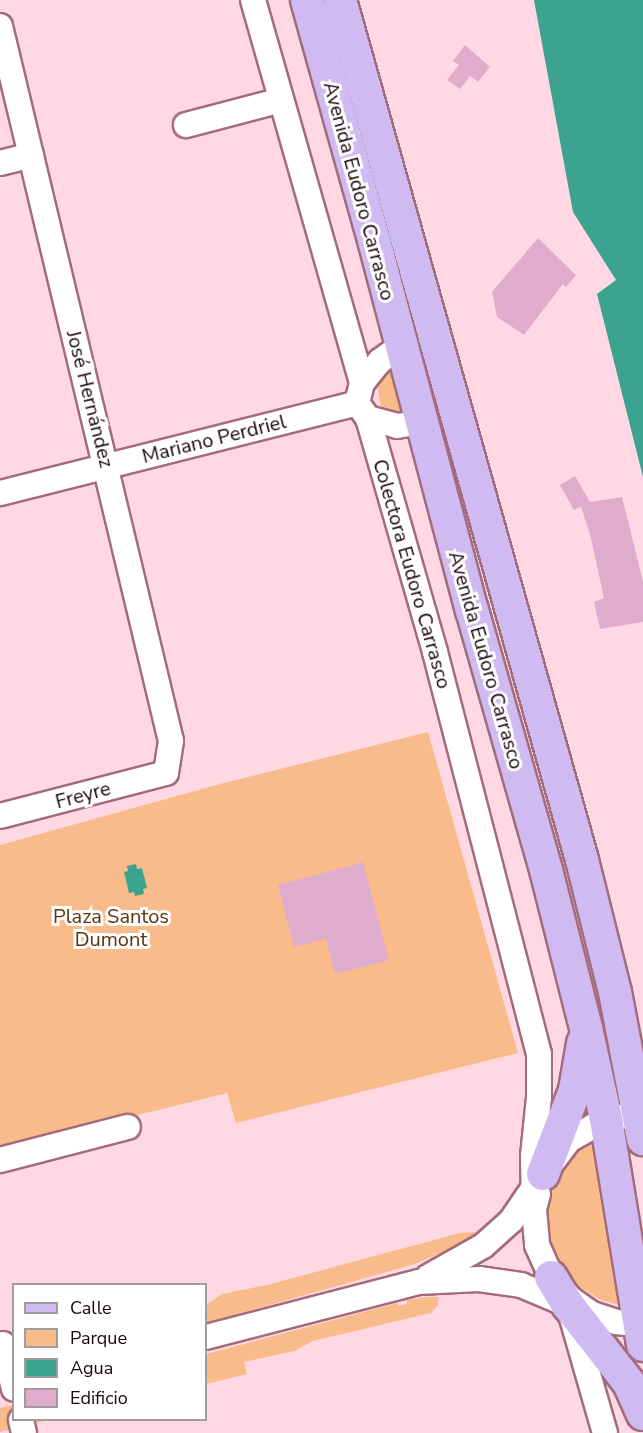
<!DOCTYPE html>
<meta charset="utf-8">
<style>
body{margin:0}
#map{position:relative;width:643px;height:1433px;overflow:hidden;background:#ffd8e3;font-family:"Nunito Sans",sans-serif}
div>[style]{position:absolute}
.green>*{inset:0;background:#f9bb8a}
.water>*{inset:0;background:#3ca391}
.building>*{inset:0;background:#e0acce}
.roads{filter:drop-shadow(2px 0 #a36b7c) drop-shadow(-2px 0 #a36b7c) drop-shadow(0 2px #a36b7c) drop-shadow(0 -2px #a36b7c)}
.minor>*{height:24px;margin:-12px;padding:0 12px;transform-origin:12px;border-radius:12px;background:#fff}
.major>*{height:32px;margin:-16px;padding:0 16px;transform-origin:16px;border-radius:16px;background:#cfbbf1}
.bridges{filter:drop-shadow(2px 0 #a36b7c) drop-shadow(-2px 0 #a36b7c) drop-shadow(0 2px #a36b7c) drop-shadow(0 -2px #a36b7c)}
.minor-bridge>*{height:24px;margin:-12px;padding:0 12px;transform-origin:12px;border-radius:12px;background:#fff}
span{translate:-50% -50%;white-space:nowrap;text-align:center;line-height:1.15;-webkit-text-stroke:6px #fff;paint-order:stroke}
.street-label{font-size:20px;color:#1a060d}
.park-label{font-size:20px;color:#5b320b}
.legend{position:absolute;left:12px;top:1283px;width:195px;height:138px;box-sizing:border-box;background:#fff;border:2px solid #a39b9e;margin:0;padding:8px 10px;list-style:none;font-size:18px;color:#1a060d}
.legend li{display:flex;align-items:center;gap:12px;height:30px}
.legend b{width:30px;border:2px solid #a39b9e}
</style>
<div id="map">
<div class="green">
<div style="clip-path:polygon(390px 368px,403px 412px,403px 415px,390px 414px,381px 409px,377px 381px)"></div>
<div style="clip-path:polygon(428px 732px,518px 1053px,236px 1123px,227px 1093px,0 1149px,0 845px,220px 784px)"></div>
<div style="clip-path:polygon(593px 1139px,619px 1305px,601px 1300px,576px 1285px,558px 1263px,547px 1236px,545px 1217px,553px 1180px,570px 1156px)"></div>
<div style="clip-path:polygon(477px 1232px,461px 1244px,415px 1264px,206px 1323px,206px 1305px,222px 1294px,267px 1285px,460px 1233px)"></div>
<div style="clip-path:polygon(427px 1297px,439px 1297px,438px 1305px,431px 1313px,313px 1341px,294px 1351px,244px 1362px,247px 1374px,206px 1384px,206px 1354px,397px 1303px,398px 1306px,407px 1304px,407px 1300px)"></div>
<div style="clip-path:polygon(13px 1405px,14px 1420px,48px 1420px,0 1432px,0 1408px)"></div>
</div>
<div class="water">
<div style="clip-path:polygon(534px 0,643px 0,643px 477px,597px 294px,616px 280px,573px 212px)"></div>
<div style="clip-path:polygon(136px 864px,137px 869px,142px 868px,147px 888px,143px 889px,144px 894px,135px 896px,134px 892px,129px 893px,124px 872px,128px 871px,127px 866px)"></div>
</div>
<div class="building">
<div style="clip-path:polygon(465px 45px,490px 67px,478px 82px,470px 76px,460px 89px,447px 80px,459px 65px,453px 61px)"></div>
<div style="clip-path:polygon(538px 238px,576px 275px,566px 287px,563px 284px,524px 335px,497px 317px,492px 292px)"></div>
<div style="clip-path:polygon(575px 476px,590px 502px,622px 497px,643px 582px,643px 622px,600px 629px,594px 602px,604px 598px,590px 534px,581px 507px,574px 510px,560px 485px)"></div>
<div style="clip-path:polygon(363px 862px,389px 960px,335px 974px,326px 939px,294px 947px,278px 885px)"></div>
</div>
<div class="roads">
<div class="minor">
<div style="left:253px;top:0;width:398px;rotate:74.1deg"></div>
<div style="left:362px;top:383px;width:21px;rotate:104deg"></div>
<div style="left:357px;top:403px;width:19px;rotate:54deg"></div>
<div style="left:368px;top:418px;width:243px;rotate:74deg"></div>
<div style="left:435px;top:652px;width:415px;rotate:75.5deg"></div>
<div style="left:539px;top:1054px;width:43px;rotate:90deg"></div>
<div style="left:539px;top:1097px;width:59px;rotate:95.8deg"></div>
<div style="left:533px;top:1156px;width:53px;rotate:88.9deg"></div>
<div style="left:0;top:26px;width:735px;rotate:76.55deg"></div>
<div style="left:171px;top:741px;width:32px;rotate:99deg"></div>
<div style="left:166px;top:773px;width:171px;rotate:165.5deg"></div>
<div style="left:186px;top:125px;width:98px;rotate:-14.7deg"></div>
<div style="left:0;top:163px;width:32px;rotate:-14deg"></div>
<div style="left:362px;top:383px;width:28px;rotate:-51deg"></div>
<div style="left:380px;top:361px;width:26px;rotate:-36deg"></div>
<div style="left:368px;top:418px;width:30px;rotate:15deg"></div>
<div style="left:397px;top:426px;width:24px;rotate:-9deg"></div>
<div style="left:0;top:493px;width:368px;rotate:-14.1deg"></div>
<div style="left:0;top:1160px;width:132px;rotate:-14.5deg"></div>
<div style="left:554px;top:1160px;width:25px;rotate:-53deg"></div>
<div style="left:569px;top:1140px;width:43px;rotate:-29.6deg"></div>
<div style="left:606px;top:1119px;width:37px;rotate:-8deg"></div>
<div style="left:538px;top:1194px;width:16px;rotate:105deg"></div>
<div style="left:534px;top:1209px;width:36px;rotate:85deg"></div>
<div style="left:537px;top:1245px;width:35px;rotate:66deg"></div>
<div style="left:551px;top:1277px;width:31px;rotate:48deg"></div>
<div style="left:572px;top:1300px;width:24px;rotate:35deg"></div>
<div style="left:592px;top:1314px;width:25px;rotate:18deg"></div>
<div style="left:616px;top:1322px;width:27px;rotate:6deg"></div>
<div style="left:428px;top:1277px;width:63px;rotate:-29.4deg"></div>
<div style="left:483px;top:1246px;width:38px;rotate:-42deg"></div>
<div style="left:511px;top:1221px;width:41px;rotate:-55.9deg"></div>
<div style="left:570px;top:1311px;width:127px;rotate:74deg"></div>
<div style="left:206px;top:1337px;width:220px;rotate:-14.5deg"></div>
<div style="left:419px;top:1282px;width:60px;rotate:-2.9deg"></div>
<div style="left:479px;top:1279px;width:42px;rotate:8.1deg"></div>
<div style="left:521px;top:1285px;width:56px;rotate:22.9deg"></div>
<div style="left:21px;top:1420px;width:13px;rotate:77deg"></div>
</div>
<div class="major">
<div style="left:307px;top:0;width:253px;rotate:74.4deg"></div>
<div style="left:375px;top:244px;width:379px;rotate:75.2deg"></div>
<div style="left:472px;top:610px;width:270px;rotate:74.1deg"></div>
<div style="left:546px;top:870px;width:163px;rotate:75.8deg"></div>
<div style="left:586px;top:1028px;width:93px;rotate:77.6deg"></div>
<div style="left:606px;top:1119px;width:229px;rotate:80.7deg"></div>
<div style="left:340px;top:0;width:893px;rotate:74.28deg"></div>
<div style="left:582px;top:860px;width:136px;rotate:76deg"></div>
<div style="left:615px;top:992px;width:150px;rotate:79.2deg"></div>
<div style="left:543px;top:1174px;width:90px;rotate:-69.1deg"></div>
<div style="left:575px;top:1090px;width:48px;rotate:-80.3deg"></div>
<div style="left:551px;top:1277px;width:33px;rotate:59deg"></div>
<div style="left:568px;top:1305px;width:99px;rotate:52deg"></div>
<div style="left:629px;top:1383px;width:34px;rotate:66deg"></div>
</div>
</div>
<div class="bridges">
<div class="minor-bridge">
<div style="left:3px;top:1344px;width:46px;rotate:76.3deg"></div>
</div>
</div>
<div class="street-label">
<span style="left:359px;top:191px;rotate:75deg">Avenida Eudoro Carrasco</span>
<span style="left:90px;top:399px;rotate:76deg">José Hernández</span>
<span style="left:214px;top:439px;rotate:-14deg">Mariano Perdriel</span>
<span style="left:412px;top:574px;rotate:74deg">Colectora Eudoro Carrasco</span>
<span style="left:486px;top:660px;rotate:74deg">Avenida Eudoro Carrasco</span>
<span style="left:83px;top:795px;rotate:-15deg">Freyre</span>
</div>
<div class="park-label">
<span style="left:111px;top:928px">Plaza Santos<br>Dumont</span>
</div>
<ul class="legend">
<li><b style="height:8px;background:#cfbbf1"></b>Calle</li>
<li><b style="height:16px;background:#f9bb8a"></b>Parque</li>
<li><b style="height:16px;background:#3ca391"></b>Agua</li>
<li><b style="height:16px;background:#e0acce"></b>Edificio</li>
</ul>
</div>
